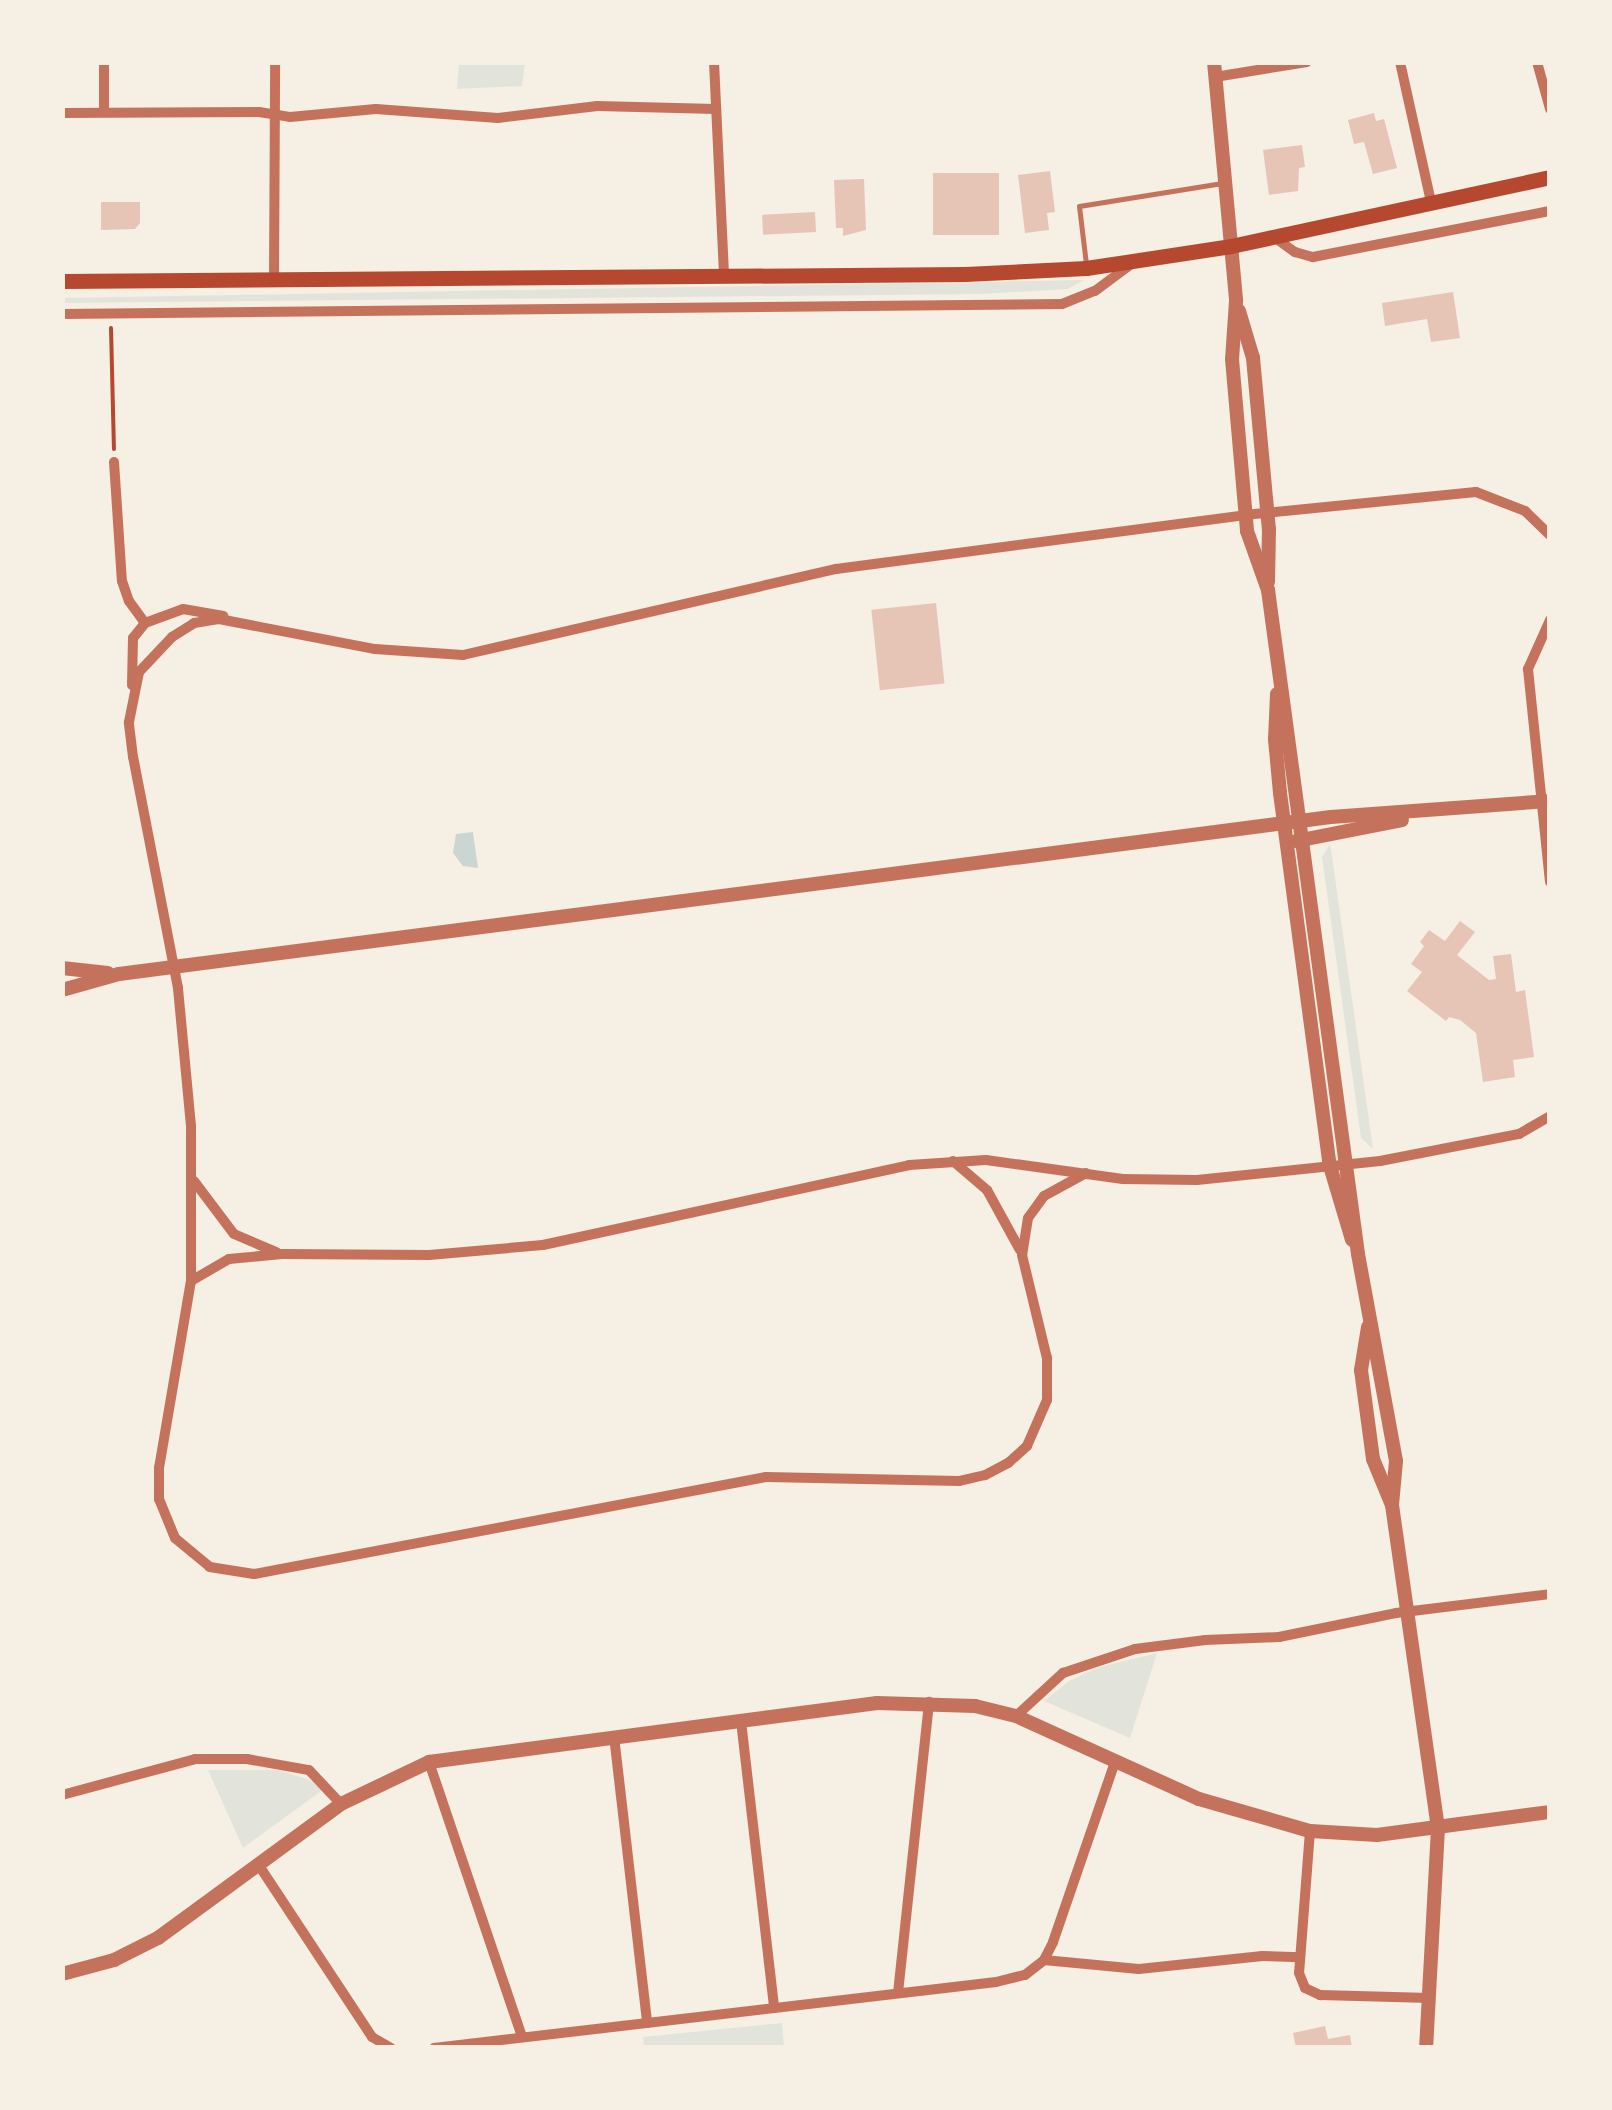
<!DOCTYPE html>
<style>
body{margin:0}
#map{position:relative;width:1612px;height:2110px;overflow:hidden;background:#f6efe4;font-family:"Open Sans",sans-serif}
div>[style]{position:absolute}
.green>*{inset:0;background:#e2e4dc}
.water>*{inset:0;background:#c9d6d2}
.building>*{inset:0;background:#e6c5b7;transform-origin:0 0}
.path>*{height:4px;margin:-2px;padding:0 2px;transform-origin:2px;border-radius:2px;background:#b5482f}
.service>*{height:5px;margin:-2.5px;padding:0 2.5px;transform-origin:2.5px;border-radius:2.5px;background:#c5725c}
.minor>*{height:10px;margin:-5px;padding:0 5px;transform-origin:5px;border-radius:5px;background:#c5725c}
.tertiary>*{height:14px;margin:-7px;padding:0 7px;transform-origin:7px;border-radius:7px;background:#c5725c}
.secondary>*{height:15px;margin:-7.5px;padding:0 7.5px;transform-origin:7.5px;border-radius:7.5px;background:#b5482f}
span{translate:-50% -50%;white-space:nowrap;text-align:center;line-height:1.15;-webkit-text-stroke:8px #f6efe4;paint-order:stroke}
.frame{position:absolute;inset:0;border:65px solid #f6efe4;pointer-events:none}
</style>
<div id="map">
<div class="green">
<div style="clip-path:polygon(459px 63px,525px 63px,522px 86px,457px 89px)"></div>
<div style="clip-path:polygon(1084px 280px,1068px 289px,980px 294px,62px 303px,63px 298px)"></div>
<div style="clip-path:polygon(1330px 844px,1332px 856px,1373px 1149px,1361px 1138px,1322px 857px)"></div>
<div style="clip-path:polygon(1157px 1653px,1130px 1738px,1044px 1701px,1069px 1681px,1099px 1667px)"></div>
<div style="clip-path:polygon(208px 1770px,279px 1770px,328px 1786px,243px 1848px)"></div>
<div style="clip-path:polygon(782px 2023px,784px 2047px,644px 2047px,643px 2037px)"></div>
</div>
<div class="water">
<div style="clip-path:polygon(473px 832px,473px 833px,478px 868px,463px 866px,453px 853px,456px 834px)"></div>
</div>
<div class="building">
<div style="clip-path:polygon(1374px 113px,1376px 121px,1384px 119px,1397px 168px,1373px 174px,1364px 142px,1354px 144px,1348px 120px)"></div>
<div style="clip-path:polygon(1302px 145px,1305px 167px,1299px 168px,1298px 191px,1269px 195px,1263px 150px)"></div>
<div style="clip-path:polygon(1050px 171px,1055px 212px,1047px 213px,1049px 230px,1025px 233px,1018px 175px)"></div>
<div style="left:933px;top:173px;width:66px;height:62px"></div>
<div style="clip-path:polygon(864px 179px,866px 230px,843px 236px,843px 228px,836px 228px,834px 180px)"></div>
<div style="clip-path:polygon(101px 202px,140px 202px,140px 223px,135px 229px,101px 230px)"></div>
<div style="left:815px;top:212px;width:20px;height:53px;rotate:87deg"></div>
<div style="clip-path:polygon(1453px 292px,1460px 338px,1431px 342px,1427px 319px,1385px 326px,1382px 303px)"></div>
<div style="left:936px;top:603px;width:81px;height:65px;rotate:84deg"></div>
<div style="clip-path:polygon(1460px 921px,1475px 932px,1457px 955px,1489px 980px,1496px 979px,1493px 956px,1511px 954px,1516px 992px,1525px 990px,1534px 1057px,1513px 1060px,1515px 1077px,1483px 1082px,1476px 1033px,1460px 1020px,1449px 1017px,1446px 1021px,1407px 991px,1422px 972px,1411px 964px,1424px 946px,1420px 942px,1429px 930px,1445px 941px)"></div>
<div style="clip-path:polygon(1325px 2026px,1328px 2039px,1350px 2035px,1352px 2048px,1296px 2048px,1293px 2033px)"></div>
</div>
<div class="path">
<div style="left:111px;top:328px;width:121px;rotate:88.6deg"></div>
</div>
<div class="service">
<div style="left:1086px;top:264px;width:58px;rotate:-96.9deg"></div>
<div style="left:1079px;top:206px;width:145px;rotate:-9.1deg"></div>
</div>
<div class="minor">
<div style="left:714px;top:62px;width:212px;rotate:87.3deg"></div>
<div style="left:1400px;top:62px;width:143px;rotate:77.5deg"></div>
<div style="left:1537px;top:62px;width:49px;rotate:74.5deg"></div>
<div style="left:1215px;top:77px;width:93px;rotate:-9.3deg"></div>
<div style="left:104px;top:112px;width:50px;rotate:-90deg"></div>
<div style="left:62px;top:113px;width:197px;rotate:-0.3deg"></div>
<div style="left:259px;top:112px;width:31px;rotate:9deg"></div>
<div style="left:290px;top:117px;width:86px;rotate:-5.3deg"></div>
<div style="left:376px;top:109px;width:122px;rotate:4.2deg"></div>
<div style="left:498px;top:118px;width:100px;rotate:-6.9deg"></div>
<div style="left:597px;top:106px;width:119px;rotate:1.4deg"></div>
<div style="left:1274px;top:237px;width:26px;rotate:36deg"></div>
<div style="left:1295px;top:252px;width:19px;rotate:16deg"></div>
<div style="left:1313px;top:257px;width:241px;rotate:-11deg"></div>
<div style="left:274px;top:279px;width:217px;rotate:-89.7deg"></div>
<div style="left:62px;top:314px;width:1000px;rotate:-0.57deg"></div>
<div style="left:1062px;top:304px;width:35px;rotate:-22deg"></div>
<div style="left:1095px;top:291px;width:49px;rotate:-36.6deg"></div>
<div style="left:114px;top:462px;width:119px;rotate:86.2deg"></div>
<div style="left:122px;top:581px;width:21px;rotate:71deg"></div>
<div style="left:129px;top:601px;width:27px;rotate:54deg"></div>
<div style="left:1550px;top:620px;width:54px;rotate:114.2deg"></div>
<div style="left:1528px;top:669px;width:214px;rotate:84.1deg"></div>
<div style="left:132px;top:685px;width:47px;rotate:-88.8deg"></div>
<div style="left:133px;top:638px;width:19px;rotate:-51deg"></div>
<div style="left:145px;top:623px;width:40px;rotate:-20.2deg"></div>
<div style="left:183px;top:609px;width:41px;rotate:9.9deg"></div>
<div style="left:953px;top:1161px;width:45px;rotate:40.5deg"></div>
<div style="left:987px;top:1190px;width:68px;rotate:61.2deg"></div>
<div style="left:1086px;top:1173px;width:48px;rotate:151.3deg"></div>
<div style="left:1044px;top:1196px;width:27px;rotate:126deg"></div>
<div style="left:1028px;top:1218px;width:37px;rotate:99deg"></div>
<div style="left:1022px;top:1255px;width:106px;rotate:76.4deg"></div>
<div style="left:1047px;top:1358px;width:42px;rotate:90deg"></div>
<div style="left:1047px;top:1400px;width:50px;rotate:113.5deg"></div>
<div style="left:1027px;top:1446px;width:25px;rotate:138deg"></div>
<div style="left:1008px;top:1463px;width:26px;rotate:152deg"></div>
<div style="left:985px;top:1475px;width:27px;rotate:167deg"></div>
<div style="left:959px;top:1481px;width:193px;rotate:-178.8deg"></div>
<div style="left:766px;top:1477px;width:521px;rotate:169.27deg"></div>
<div style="left:254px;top:1574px;width:45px;rotate:-171deg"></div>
<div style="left:210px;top:1567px;width:45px;rotate:-140.4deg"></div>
<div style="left:175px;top:1538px;width:42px;rotate:-112.3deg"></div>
<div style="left:159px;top:1499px;width:31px;rotate:-90deg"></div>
<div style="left:159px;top:1468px;width:190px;rotate:-80.3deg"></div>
<div style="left:191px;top:1281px;width:155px;rotate:-90deg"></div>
<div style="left:191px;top:1126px;width:139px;rotate:-95.4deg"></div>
<div style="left:178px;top:988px;width:235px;rotate:-101deg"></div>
<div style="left:133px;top:757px;width:35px;rotate:-97deg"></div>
<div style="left:129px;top:722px;width:51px;rotate:-78.7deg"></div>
<div style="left:139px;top:672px;width:48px;rotate:-46.7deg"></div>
<div style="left:172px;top:637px;width:26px;rotate:-32deg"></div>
<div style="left:194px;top:623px;width:25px;rotate:-9deg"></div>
<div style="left:219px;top:619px;width:159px;rotate:10.9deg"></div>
<div style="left:375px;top:649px;width:88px;rotate:3.9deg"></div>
<div style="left:463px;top:655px;width:383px;rotate:-13deg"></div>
<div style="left:836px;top:569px;width:413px;rotate:-7.5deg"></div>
<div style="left:1245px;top:515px;width:232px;rotate:-5.7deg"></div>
<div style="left:1476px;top:492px;width:53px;rotate:21.2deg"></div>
<div style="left:1525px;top:511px;width:35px;rotate:44deg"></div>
<div style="left:194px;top:1181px;width:66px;rotate:53deg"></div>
<div style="left:234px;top:1234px;width:46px;rotate:23.2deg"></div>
<div style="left:191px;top:1281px;width:44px;rotate:-30.1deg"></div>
<div style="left:229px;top:1259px;width:53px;rotate:-5.4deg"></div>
<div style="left:282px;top:1254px;width:147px;rotate:0.4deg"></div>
<div style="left:429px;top:1255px;width:114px;rotate:-5deg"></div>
<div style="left:543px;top:1245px;width:375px;rotate:-12.3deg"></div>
<div style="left:909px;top:1165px;width:77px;rotate:-3.7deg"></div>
<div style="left:986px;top:1160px;width:138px;rotate:7.9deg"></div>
<div style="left:1123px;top:1179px;width:74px;rotate:0.8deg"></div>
<div style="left:1197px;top:1180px;width:184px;rotate:-5.9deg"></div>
<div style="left:1380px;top:1161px;width:142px;rotate:-11deg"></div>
<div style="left:1519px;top:1134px;width:36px;rotate:-30deg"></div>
<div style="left:1016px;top:1716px;width:64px;rotate:-42.5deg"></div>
<div style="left:1063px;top:1673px;width:76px;rotate:-18.4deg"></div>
<div style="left:1135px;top:1649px;width:71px;rotate:-7.3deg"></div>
<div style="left:1205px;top:1640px;width:74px;rotate:-2.3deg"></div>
<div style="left:1279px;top:1637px;width:119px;rotate:-11.6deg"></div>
<div style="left:1396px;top:1613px;width:155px;rotate:-7deg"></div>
<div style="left:741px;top:1721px;width:289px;rotate:83.4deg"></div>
<div style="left:614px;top:1736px;width:289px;rotate:83.4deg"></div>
<div style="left:429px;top:1762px;width:290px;rotate:71.3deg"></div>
<div style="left:62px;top:1795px;width:138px;rotate:-15.1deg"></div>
<div style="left:195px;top:1759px;width:52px"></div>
<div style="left:247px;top:1759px;width:63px;rotate:10.1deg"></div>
<div style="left:309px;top:1770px;width:47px;rotate:46.7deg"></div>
<div style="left:1310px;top:1831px;width:142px;rotate:94.4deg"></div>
<div style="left:1299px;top:1973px;width:16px;rotate:68deg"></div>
<div style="left:1305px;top:1988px;width:17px;rotate:25deg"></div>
<div style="left:1320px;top:1995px;width:110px;rotate:1.6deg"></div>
<div style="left:258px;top:1864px;width:207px;rotate:56.6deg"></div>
<div style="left:372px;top:2037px;width:22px;rotate:30deg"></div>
<div style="left:1044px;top:1960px;width:95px;rotate:5.4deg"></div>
<div style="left:1139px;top:1969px;width:124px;rotate:-6deg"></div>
<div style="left:1262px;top:1956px;width:38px;rotate:2deg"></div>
<div style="left:898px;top:1993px;width:293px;rotate:-83.9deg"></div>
<div style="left:434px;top:2048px;width:566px;rotate:-6.7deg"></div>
<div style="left:996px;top:1982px;width:30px;rotate:-14deg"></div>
<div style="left:1025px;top:1975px;width:24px;rotate:-38deg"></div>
<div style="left:1044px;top:1960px;width:20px;rotate:-63deg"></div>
<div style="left:1053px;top:1942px;width:190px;rotate:-71deg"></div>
</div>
<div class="tertiary">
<div style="left:1214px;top:62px;width:240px;rotate:84.7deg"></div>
<div style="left:1236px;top:301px;width:58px;rotate:93.9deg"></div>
<div style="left:1232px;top:359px;width:173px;rotate:85deg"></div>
<div style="left:1247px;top:531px;width:63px;rotate:70.4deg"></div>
<div style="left:1268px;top:590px;width:670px;rotate:82.28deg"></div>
<div style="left:1358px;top:1254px;width:210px;rotate:79.6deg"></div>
<div style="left:1396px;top:1461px;width:44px;rotate:95.2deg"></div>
<div style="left:1239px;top:311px;width:49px;rotate:73.4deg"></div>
<div style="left:1253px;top:358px;width:172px;rotate:84.7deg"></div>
<div style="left:1269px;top:529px;width:53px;rotate:91.1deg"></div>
<div style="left:1277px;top:694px;width:45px;rotate:92.5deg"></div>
<div style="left:1275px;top:739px;width:54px;rotate:84.7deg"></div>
<div style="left:1280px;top:793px;width:376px;rotate:82.4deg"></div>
<div style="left:1330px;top:1166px;width:77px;rotate:73.4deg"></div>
<div style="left:1296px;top:841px;width:108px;rotate:-11.2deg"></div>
<div style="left:62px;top:968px;width:46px;rotate:6.2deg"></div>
<div style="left:62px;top:990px;width:59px;rotate:-15.7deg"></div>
<div style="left:119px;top:974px;width:1222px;rotate:-7.38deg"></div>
<div style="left:1331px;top:817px;width:220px;rotate:-4.2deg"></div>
<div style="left:1368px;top:1327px;width:44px;rotate:99.2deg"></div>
<div style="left:1361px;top:1370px;width:90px;rotate:82.3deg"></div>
<div style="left:1373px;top:1459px;width:50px;rotate:67.6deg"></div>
<div style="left:1392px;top:1505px;width:326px;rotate:81.9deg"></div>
<div style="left:1438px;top:1828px;width:220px;rotate:93.1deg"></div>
<div style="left:62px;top:1974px;width:54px;rotate:-15.1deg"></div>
<div style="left:114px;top:1960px;width:49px;rotate:-26.6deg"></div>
<div style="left:158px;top:1938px;width:227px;rotate:-36.2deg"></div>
<div style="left:341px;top:1804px;width:98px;rotate:-25.5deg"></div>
<div style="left:429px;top:1762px;width:452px;rotate:-7.5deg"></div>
<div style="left:877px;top:1703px;width:98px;rotate:1.8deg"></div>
<div style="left:975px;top:1706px;width:42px;rotate:13.7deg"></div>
<div style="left:1016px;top:1716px;width:201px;rotate:24.4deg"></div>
<div style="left:1199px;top:1799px;width:116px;rotate:16.1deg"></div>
<div style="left:1310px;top:1831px;width:67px;rotate:3.4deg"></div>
<div style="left:1377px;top:1835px;width:175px;rotate:-7.6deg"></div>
</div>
<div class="secondary">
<div style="left:62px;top:281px;width:903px;rotate:-0.44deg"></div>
<div style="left:965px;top:274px;width:121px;rotate:-2.8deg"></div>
<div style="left:1086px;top:268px;width:147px;rotate:-8.6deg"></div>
<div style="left:1231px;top:246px;width:326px;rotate:-12.2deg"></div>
</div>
<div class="frame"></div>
</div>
